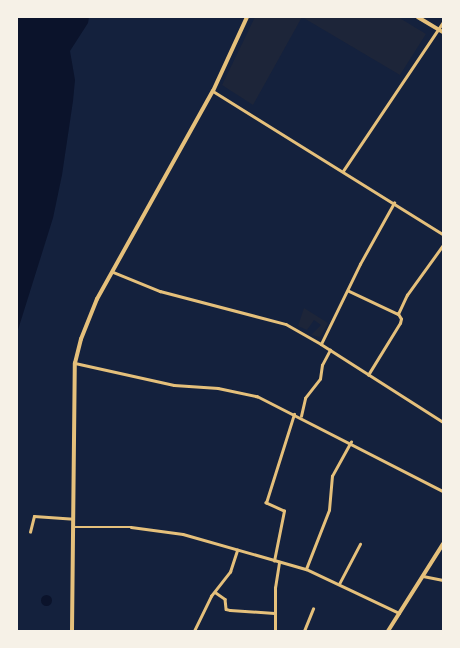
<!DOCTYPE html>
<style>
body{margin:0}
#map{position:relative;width:460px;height:648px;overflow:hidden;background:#14213d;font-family:Signika,sans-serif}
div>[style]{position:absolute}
.green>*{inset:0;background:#1d2539}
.water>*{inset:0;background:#0b132b}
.round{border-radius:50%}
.minor>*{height:2.5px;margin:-1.25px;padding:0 1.25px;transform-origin:1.25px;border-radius:1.25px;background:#e5c07b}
.tertiary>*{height:3.5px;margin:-1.75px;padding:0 1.75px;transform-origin:1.75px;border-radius:1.75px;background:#e5c07b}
.primary>*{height:4px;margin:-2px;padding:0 2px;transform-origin:2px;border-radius:2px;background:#e5c07b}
span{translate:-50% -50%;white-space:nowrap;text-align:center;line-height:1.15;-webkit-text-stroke:3px #f6f1e7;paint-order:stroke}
.frame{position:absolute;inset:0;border:18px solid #f6f1e7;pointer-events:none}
</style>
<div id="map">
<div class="green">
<div style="clip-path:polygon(255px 17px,398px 17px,426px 34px,400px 75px,302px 17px,253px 105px,222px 85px)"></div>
<div style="clip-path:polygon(304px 308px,328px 323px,320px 337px,311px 335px,321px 325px,314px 320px,307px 330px,298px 326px)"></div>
</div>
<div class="water">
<div style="clip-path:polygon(17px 17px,89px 17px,88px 23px,70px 51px,75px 80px,73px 101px,62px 175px,53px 218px,17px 333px)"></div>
<div class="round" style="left:40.5px;top:594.5px;width:11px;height:11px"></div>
</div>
<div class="minor">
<div style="left:213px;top:91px;width:271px;rotate:31.9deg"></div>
<div style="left:343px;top:171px;width:179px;rotate:-56.1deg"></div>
<div style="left:113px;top:272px;width:51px;rotate:22deg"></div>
<div style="left:160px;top:291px;width:130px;rotate:14.7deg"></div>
<div style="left:286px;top:324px;width:40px;rotate:29.7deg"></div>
<div style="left:321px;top:344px;width:145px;rotate:32.6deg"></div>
<div style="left:349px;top:291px;width:54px;rotate:25.1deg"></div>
<div style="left:321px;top:344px;width:89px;rotate:-64deg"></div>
<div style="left:360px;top:264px;width:70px;rotate:-60.9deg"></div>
<div style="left:75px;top:363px;width:101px;rotate:12.5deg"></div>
<div style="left:174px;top:385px;width:44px;rotate:3.9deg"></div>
<div style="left:218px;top:388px;width:40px;rotate:12deg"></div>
<div style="left:257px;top:396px;width:209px;rotate:27.1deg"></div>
<div style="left:368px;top:375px;width:61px;rotate:-58.4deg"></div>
<div style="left:400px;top:323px;width:4px;rotate:-76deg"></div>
<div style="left:401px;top:319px;width:6px;rotate:-121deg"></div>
<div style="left:398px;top:314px;width:21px;rotate:-65deg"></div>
<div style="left:407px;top:295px;width:62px;rotate:-54.2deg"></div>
<div style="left:301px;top:416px;width:18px;rotate:-77deg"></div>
<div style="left:305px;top:398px;width:24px;rotate:-52deg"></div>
<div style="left:320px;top:379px;width:14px;rotate:-82deg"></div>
<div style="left:322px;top:365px;width:17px;rotate:-62deg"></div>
<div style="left:73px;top:527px;width:58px"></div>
<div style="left:131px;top:527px;width:52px;rotate:7.7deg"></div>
<div style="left:183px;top:534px;width:128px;rotate:15.9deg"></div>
<div style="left:306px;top:569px;width:103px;rotate:25.3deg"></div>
<div style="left:30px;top:532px;width:16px;rotate:-76deg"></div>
<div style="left:34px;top:516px;width:39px;rotate:4deg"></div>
<div style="left:274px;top:561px;width:51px;rotate:-78.7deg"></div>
<div style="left:284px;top:511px;width:20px;rotate:-156deg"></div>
<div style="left:266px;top:503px;width:93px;rotate:-72.5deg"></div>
<div style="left:306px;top:569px;width:63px;rotate:-68.7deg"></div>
<div style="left:329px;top:510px;width:34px;rotate:-85deg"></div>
<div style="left:332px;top:476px;width:39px;rotate:-61deg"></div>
<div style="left:423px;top:576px;width:20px;rotate:11deg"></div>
<div style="left:339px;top:584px;width:45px;rotate:-62.3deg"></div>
<div style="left:215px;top:592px;width:12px;rotate:35deg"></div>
<div style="left:225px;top:599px;width:10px;rotate:84deg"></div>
<div style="left:226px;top:609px;width:4px;rotate:14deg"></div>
<div style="left:230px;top:610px;width:44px;rotate:3.9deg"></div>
<div style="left:194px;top:631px;width:39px;rotate:-64deg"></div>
<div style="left:211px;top:596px;width:31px;rotate:-52deg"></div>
<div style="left:230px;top:572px;width:23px;rotate:-72deg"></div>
<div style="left:275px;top:631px;width:43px;rotate:-90deg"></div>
<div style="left:275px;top:588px;width:26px;rotate:-81deg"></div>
<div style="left:280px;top:631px;width:24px"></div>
<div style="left:304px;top:631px;width:24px;rotate:-68deg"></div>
</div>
<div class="tertiary">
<div style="left:418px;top:17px;width:29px;rotate:31deg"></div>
</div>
<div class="primary">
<div style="left:72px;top:631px;width:268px;rotate:-89.4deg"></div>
<div style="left:75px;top:363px;width:25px;rotate:-76deg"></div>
<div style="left:81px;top:339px;width:43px;rotate:-68.2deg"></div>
<div style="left:97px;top:299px;width:238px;rotate:-60.9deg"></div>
<div style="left:213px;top:91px;width:81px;rotate:-65.3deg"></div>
<div style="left:388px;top:631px;width:103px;rotate:-57.7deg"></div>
</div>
<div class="frame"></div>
</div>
